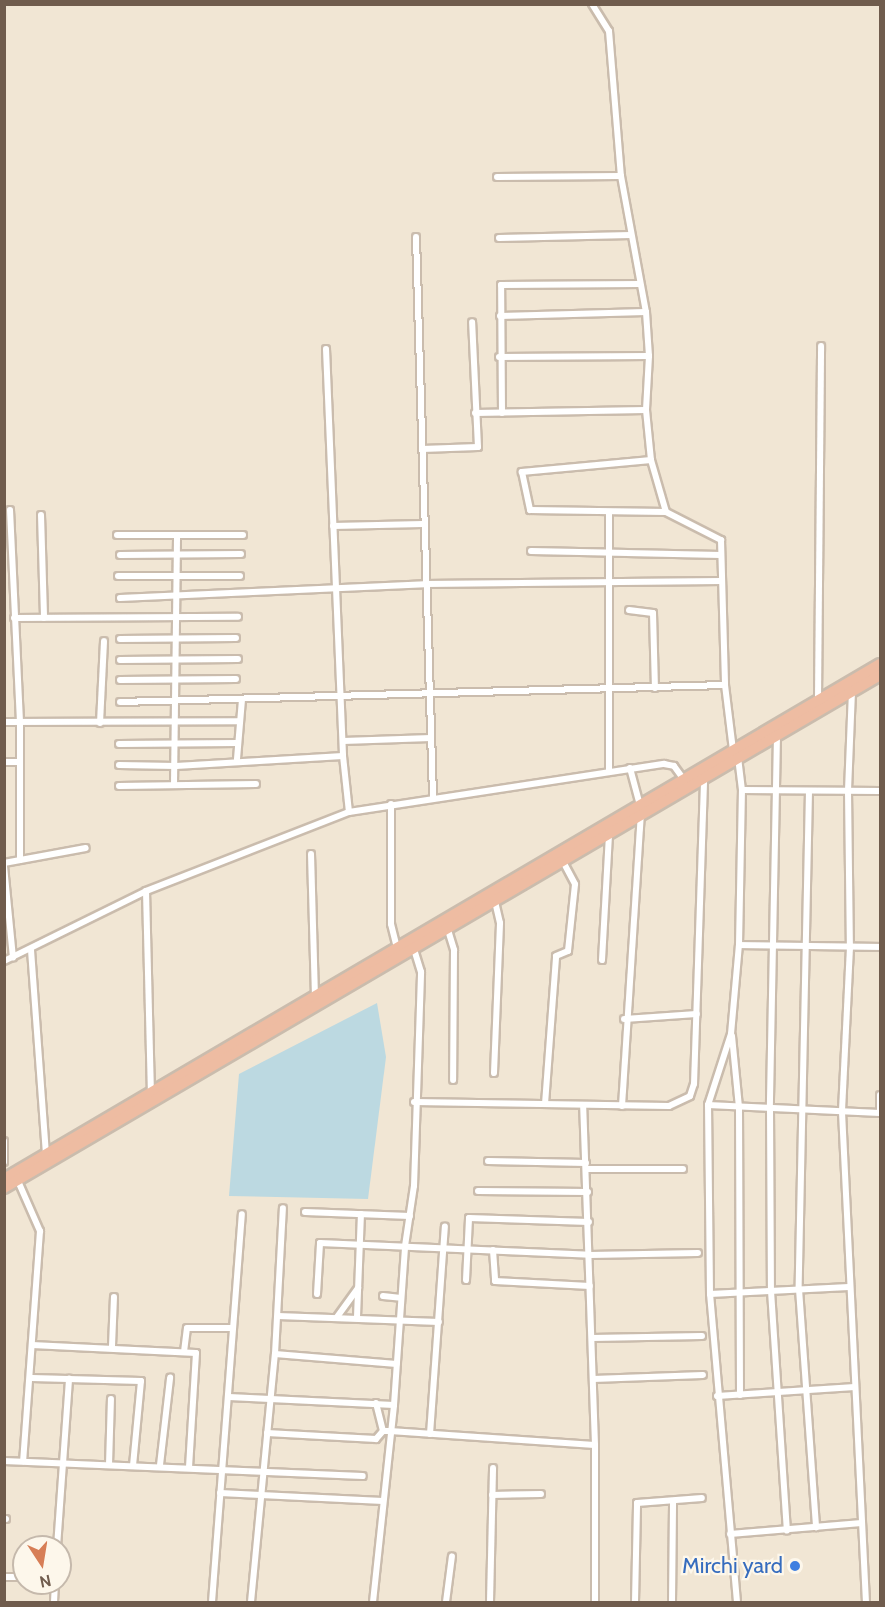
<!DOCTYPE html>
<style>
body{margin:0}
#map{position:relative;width:885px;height:1607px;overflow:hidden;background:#faf3e5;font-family:Cabin,sans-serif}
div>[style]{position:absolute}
.residential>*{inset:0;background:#f1e6d4}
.water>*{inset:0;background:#bcd9e1}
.roads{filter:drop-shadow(2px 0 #cabcad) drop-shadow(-2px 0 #cabcad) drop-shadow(0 2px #cabcad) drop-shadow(0 -2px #cabcad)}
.street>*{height:6px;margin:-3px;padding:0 3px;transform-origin:3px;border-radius:3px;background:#fff}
.highway>*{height:10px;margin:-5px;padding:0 5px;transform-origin:5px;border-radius:5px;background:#eebca2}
.dots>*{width:16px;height:16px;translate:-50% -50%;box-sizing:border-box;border:3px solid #fdf7eb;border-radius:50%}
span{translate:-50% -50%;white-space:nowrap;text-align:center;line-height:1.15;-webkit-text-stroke:4.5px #fdf7eb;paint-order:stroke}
.shop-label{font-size:22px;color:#366cbe}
.right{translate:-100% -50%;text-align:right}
.frame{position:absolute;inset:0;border:6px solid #705c4d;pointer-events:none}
.north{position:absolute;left:12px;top:1535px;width:60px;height:60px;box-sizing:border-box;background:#fdf7eb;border:2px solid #c5b9ac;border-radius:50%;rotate:168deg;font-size:16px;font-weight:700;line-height:24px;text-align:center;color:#705c4d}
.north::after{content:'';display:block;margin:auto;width:21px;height:27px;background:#d77e56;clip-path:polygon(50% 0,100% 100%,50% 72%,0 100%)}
</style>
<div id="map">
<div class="residential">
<div style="clip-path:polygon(evenodd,5px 5px,880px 5px,880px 1602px,5px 1602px,5px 5px,24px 1547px,60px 1547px,60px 1583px,24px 1583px,24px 1547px)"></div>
</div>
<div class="water">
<div style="clip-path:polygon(377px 1003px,386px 1057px,368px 1199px,229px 1196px,239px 1074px)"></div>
</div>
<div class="roads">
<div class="street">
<div style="left:592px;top:4px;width:32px;rotate:58deg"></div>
<div style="left:609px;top:31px;width:145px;rotate:85.3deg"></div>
<div style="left:621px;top:176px;width:138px;rotate:79.6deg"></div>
<div style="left:646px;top:312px;width:44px;rotate:86.1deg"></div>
<div style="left:649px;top:356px;width:54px;rotate:93.2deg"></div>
<div style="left:646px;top:410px;width:50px;rotate:84.3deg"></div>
<div style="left:651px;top:460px;width:54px;rotate:73.9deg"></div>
<div style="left:666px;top:512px;width:62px;rotate:27deg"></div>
<div style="left:721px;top:540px;width:145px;rotate:88.4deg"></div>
<div style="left:725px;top:685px;width:65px;rotate:83deg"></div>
<div style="left:497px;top:177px;width:124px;rotate:-0.5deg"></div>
<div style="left:416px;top:237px;width:561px;rotate:88.26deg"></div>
<div style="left:499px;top:238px;width:132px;rotate:-1.3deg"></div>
<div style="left:500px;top:316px;width:146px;rotate:-1.6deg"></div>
<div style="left:326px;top:349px;width:407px;rotate:87.6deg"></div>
<div style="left:343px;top:756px;width:56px;rotate:83.9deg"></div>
<div style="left:499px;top:357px;width:150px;rotate:-0.4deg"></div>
<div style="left:475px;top:413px;width:171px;rotate:-1deg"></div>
<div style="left:502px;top:413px;width:128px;rotate:-90.4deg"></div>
<div style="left:501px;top:285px;width:139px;rotate:-0.4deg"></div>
<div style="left:422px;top:449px;width:56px;rotate:-2deg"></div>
<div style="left:478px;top:447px;width:125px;rotate:-92.7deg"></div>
<div style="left:651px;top:460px;width:130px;rotate:174.7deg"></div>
<div style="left:522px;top:472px;width:39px;rotate:78deg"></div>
<div style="left:530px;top:510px;width:136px;rotate:0.8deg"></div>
<div style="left:10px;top:510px;width:213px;rotate:87.3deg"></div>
<div style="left:20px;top:723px;width:137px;rotate:90deg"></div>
<div style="left:609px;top:513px;width:257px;rotate:90deg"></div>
<div style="left:41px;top:515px;width:103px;rotate:88.3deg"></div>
<div style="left:333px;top:526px;width:90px;rotate:-1.3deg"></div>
<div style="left:117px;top:535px;width:126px"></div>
<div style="left:531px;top:551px;width:190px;rotate:1.2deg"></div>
<div style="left:120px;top:555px;width:121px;rotate:-0.5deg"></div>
<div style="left:118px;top:576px;width:122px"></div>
<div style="left:120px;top:598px;width:305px;rotate:-2.6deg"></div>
<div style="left:425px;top:584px;width:297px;rotate:-0.6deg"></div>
<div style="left:629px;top:610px;width:24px;rotate:7deg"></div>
<div style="left:653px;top:613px;width:75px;rotate:88.5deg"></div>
<div style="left:14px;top:618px;width:224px;rotate:-0.3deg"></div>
<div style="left:120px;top:639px;width:116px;rotate:-0.5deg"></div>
<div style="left:120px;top:660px;width:118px;rotate:-0.5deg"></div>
<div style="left:120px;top:680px;width:116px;rotate:-0.5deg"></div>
<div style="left:852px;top:691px;width:100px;rotate:92.3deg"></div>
<div style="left:848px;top:791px;width:156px;rotate:89.3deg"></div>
<div style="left:850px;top:947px;width:165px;rotate:92.8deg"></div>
<div style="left:842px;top:1112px;width:491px;rotate:87.2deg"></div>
<div style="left:818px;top:699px;width:353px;rotate:-89.5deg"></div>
<div style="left:120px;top:702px;width:605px;rotate:-1.61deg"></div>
<div style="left:4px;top:722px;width:236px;rotate:-0.2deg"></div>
<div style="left:100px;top:723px;width:82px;rotate:-87.2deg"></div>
<div style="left:777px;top:735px;width:373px;rotate:91.1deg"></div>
<div style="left:770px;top:1108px;width:183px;rotate:89.7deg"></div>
<div style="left:771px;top:1291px;width:240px;rotate:86.2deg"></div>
<div style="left:343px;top:741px;width:88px;rotate:-2deg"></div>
<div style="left:119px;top:744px;width:119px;rotate:-0.5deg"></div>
<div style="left:237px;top:759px;width:60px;rotate:-85.2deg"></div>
<div style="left:4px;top:762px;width:15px"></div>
<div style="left:119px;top:765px;width:57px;rotate:1deg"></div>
<div style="left:176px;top:766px;width:167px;rotate:-3.4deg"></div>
<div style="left:630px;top:768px;width:38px;rotate:75deg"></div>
<div style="left:174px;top:785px;width:250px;rotate:-89.3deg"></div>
<div style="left:119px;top:786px;width:137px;rotate:-0.8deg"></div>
<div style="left:742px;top:790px;width:138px;rotate:0.4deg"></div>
<div style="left:809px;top:791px;width:498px;rotate:91.2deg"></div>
<div style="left:799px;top:1289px;width:239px;rotate:85.9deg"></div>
<div style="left:391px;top:804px;width:120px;rotate:90deg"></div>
<div style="left:391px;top:924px;width:25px;rotate:76deg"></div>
<div style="left:311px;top:854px;width:140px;rotate:88.4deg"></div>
<div style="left:4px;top:863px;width:83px;rotate:-10.4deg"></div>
<div style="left:4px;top:866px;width:92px;rotate:84.4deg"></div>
<div style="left:146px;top:891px;width:200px;rotate:88.6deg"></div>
<div style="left:448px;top:930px;width:21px;rotate:73deg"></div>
<div style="left:454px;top:950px;width:130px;rotate:90.4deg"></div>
<div style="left:739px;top:945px;width:141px;rotate:0.8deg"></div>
<div style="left:31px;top:950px;width:206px;rotate:85.8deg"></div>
<div style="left:602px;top:960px;width:126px;rotate:-86.8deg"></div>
<div style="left:4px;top:961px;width:158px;rotate:-26.2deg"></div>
<div style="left:146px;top:891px;width:218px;rotate:-21.3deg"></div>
<div style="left:349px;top:812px;width:319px;rotate:-8.7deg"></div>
<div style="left:664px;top:764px;width:10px;rotate:11deg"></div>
<div style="left:674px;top:766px;width:17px;rotate:54deg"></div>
<div style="left:624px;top:1019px;width:73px;rotate:-3.9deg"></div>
<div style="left:732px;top:1036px;width:71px;rotate:84.4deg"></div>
<div style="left:739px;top:1107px;width:288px;rotate:89.8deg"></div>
<div style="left:494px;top:1073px;width:150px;rotate:-87.7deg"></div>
<div style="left:500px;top:923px;width:22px;rotate:-103deg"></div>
<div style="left:414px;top:1102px;width:255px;rotate:0.9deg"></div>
<div style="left:669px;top:1106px;width:23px;rotate:-25deg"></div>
<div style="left:690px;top:1096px;width:13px;rotate:-72deg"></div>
<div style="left:694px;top:1084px;width:305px;rotate:-88.1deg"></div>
<div style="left:545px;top:1104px;width:148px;rotate:-85.7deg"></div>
<div style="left:556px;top:956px;width:13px;rotate:-23deg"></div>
<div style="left:568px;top:951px;width:67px;rotate:-84deg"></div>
<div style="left:575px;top:884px;width:26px;rotate:-118deg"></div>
<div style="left:708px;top:1105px;width:172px;rotate:2.7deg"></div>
<div style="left:622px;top:1106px;width:292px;rotate:-86.3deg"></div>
<div style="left:880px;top:1113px;width:18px;rotate:-90deg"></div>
<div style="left:4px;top:1141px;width:21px;rotate:90deg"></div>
<div style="left:488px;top:1161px;width:98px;rotate:1.2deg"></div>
<div style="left:586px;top:1169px;width:97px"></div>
<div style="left:18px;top:1181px;width:55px;rotate:66.3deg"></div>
<div style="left:40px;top:1231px;width:231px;rotate:94.2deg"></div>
<div style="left:478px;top:1191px;width:110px;rotate:0.5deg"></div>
<div style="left:305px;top:1212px;width:105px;rotate:2.2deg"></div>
<div style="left:493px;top:1250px;width:31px;rotate:86deg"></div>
<div style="left:495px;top:1281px;width:95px;rotate:3deg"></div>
<div style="left:466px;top:1280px;width:62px;rotate:-87.2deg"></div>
<div style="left:469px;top:1218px;width:120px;rotate:1.9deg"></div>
<div style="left:317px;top:1294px;width:51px;rotate:-86.6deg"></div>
<div style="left:320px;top:1243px;width:270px;rotate:2.5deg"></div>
<div style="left:590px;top:1255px;width:108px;rotate:-1.1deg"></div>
<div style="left:710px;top:1294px;width:139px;rotate:-2.9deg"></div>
<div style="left:383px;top:1296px;width:18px;rotate:6deg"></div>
<div style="left:278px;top:1316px;width:161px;rotate:2.1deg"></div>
<div style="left:337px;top:1317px;width:36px;rotate:-54deg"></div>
<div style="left:357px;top:1317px;width:103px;rotate:-87.8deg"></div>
<div style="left:592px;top:1338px;width:110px;rotate:-1deg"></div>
<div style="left:32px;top:1345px;width:164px;rotate:2.8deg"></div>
<div style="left:196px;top:1353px;width:114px;rotate:93.5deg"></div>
<div style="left:112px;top:1346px;width:49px;rotate:-87.7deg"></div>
<div style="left:184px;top:1352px;width:24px;rotate:-83deg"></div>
<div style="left:187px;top:1328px;width:46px"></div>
<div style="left:275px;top:1354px;width:122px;rotate:4.7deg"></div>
<div style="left:32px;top:1378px;width:109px;rotate:1.6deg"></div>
<div style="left:141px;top:1381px;width:85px;rotate:95.4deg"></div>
<div style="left:593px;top:1379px;width:110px;rotate:-2.1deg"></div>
<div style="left:717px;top:1396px;width:138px;rotate:-3.7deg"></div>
<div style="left:229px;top:1397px;width:165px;rotate:2.8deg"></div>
<div style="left:376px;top:1403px;width:29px;rotate:76deg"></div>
<div style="left:267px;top:1433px;width:109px;rotate:3.2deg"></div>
<div style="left:376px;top:1439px;width:11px;rotate:-49deg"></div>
<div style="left:383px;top:1431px;width:7px"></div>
<div style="left:390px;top:1431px;width:205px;rotate:3.9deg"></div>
<div style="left:595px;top:1445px;width:338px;rotate:-92deg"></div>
<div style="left:430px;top:1434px;width:208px;rotate:-85.9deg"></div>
<div style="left:595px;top:1445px;width:157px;rotate:90deg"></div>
<div style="left:4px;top:1461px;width:359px;rotate:2.4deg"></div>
<div style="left:109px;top:1465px;width:66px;rotate:-88.3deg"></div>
<div style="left:160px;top:1465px;width:88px;rotate:-83.4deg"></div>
<div style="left:220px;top:1493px;width:163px;rotate:2.8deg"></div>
<div style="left:492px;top:1495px;width:49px;rotate:-1.2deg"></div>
<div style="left:4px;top:1519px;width:2px"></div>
<div style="left:730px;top:1534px;width:132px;rotate:-4.8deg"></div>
<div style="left:57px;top:1547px;width:169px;rotate:-85.9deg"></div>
<div style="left:4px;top:1577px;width:11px"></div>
<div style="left:54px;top:1602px;width:19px;rotate:-87deg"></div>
<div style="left:212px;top:1602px;width:389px;rotate:-85.6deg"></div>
<div style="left:251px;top:1602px;width:249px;rotate:-84.5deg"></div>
<div style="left:275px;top:1354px;width:146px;rotate:-86.9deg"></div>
<div style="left:373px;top:1602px;width:198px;rotate:-83.9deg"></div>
<div style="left:394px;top:1405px;width:159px;rotate:-86deg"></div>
<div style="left:405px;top:1246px;width:61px;rotate:-81.5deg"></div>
<div style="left:414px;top:1186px;width:214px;rotate:-88.1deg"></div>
<div style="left:421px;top:972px;width:24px;rotate:-107deg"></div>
<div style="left:446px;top:1602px;width:46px;rotate:-82.6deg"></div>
<div style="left:490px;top:1602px;width:134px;rotate:-88.7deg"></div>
<div style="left:635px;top:1602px;width:99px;rotate:-88.8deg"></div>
<div style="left:637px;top:1503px;width:65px;rotate:-4.4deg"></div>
<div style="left:672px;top:1602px;width:101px;rotate:-89.4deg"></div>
<div style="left:737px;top:1602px;width:309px;rotate:-95deg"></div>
<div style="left:710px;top:1294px;width:189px;rotate:-90.6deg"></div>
<div style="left:708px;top:1105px;width:75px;rotate:-72.1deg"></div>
<div style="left:731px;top:1034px;width:89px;rotate:-84.9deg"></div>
<div style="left:739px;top:945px;width:155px;rotate:-88.9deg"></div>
<div style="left:742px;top:790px;width:32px;rotate:-97deg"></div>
</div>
<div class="highway">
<div style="left:4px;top:1179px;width:1016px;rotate:-30.45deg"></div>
<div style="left:4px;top:1188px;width:1015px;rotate:-30.35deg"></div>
</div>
</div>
<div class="dots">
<div style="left:795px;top:1566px;background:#3f7fe0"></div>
</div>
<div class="shop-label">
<span class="right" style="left:783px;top:1566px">Mirchi yard</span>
</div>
<div class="frame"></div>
<div class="north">N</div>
</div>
